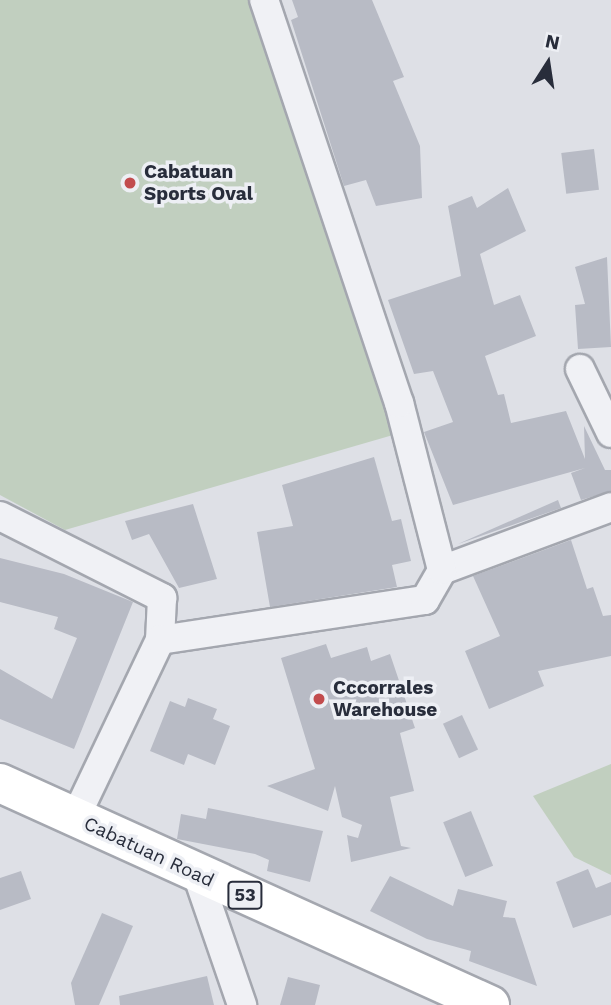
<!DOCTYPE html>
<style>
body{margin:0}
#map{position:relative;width:611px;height:1005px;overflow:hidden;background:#dee0e6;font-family:"Work Sans",sans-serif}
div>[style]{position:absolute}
.green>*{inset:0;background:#c1cfbf}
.building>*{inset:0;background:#b8bbc5;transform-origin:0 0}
.roads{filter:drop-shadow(2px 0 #a4a7af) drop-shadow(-2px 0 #a4a7af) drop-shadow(0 2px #a4a7af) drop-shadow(0 -2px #a4a7af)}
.minor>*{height:28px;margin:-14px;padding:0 14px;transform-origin:14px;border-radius:14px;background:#f0f1f5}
.trunk>*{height:38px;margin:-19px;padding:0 19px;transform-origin:19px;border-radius:19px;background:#fff}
.dots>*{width:19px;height:19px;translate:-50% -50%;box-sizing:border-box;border:4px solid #edeff4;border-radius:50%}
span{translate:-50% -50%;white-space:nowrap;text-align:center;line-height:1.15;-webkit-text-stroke:7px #edeff4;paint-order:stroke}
.shield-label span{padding:2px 5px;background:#edeff4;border:2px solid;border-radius:5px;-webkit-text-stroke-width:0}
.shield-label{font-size:18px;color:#282d3b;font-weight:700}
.poi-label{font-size:19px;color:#282d3b;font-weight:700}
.left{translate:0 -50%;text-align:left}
.street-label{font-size:19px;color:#282d3b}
.north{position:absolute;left:513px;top:28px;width:70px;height:70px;-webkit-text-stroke:5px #edeff4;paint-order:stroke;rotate:12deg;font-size:19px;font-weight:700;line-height:28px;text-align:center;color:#282d3b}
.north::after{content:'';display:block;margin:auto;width:24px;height:32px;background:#282d3b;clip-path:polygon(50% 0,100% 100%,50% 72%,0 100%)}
</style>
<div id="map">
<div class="green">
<div style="clip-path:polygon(0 0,251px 0,393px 435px,65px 530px,0 495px)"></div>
<div style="clip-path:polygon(611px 764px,611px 875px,574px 857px,533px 796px)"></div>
</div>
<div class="building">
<div style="clip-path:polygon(292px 0,372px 0,404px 77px,393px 81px,420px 146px,422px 198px,376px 206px,366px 180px,344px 186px,291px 20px,298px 17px)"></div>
<div style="left:594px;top:149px;width:41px;height:33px;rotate:83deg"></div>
<div style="clip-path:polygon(508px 188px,526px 231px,480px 254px,494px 305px,520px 295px,536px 336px,485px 356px,498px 395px,504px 394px,511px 423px,566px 411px,585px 459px,584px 426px,605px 470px,611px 470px,611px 491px,581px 500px,571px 473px,585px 468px,453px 505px,424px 432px,453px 422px,433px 371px,414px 374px,388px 300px,461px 276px,448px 206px,472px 196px,477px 208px)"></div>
<div style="clip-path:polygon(607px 257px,611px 347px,578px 349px,575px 305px,585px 304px,575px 267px)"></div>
<div style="clip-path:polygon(374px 457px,392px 521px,401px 519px,411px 561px,392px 565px,397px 587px,270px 607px,257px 532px,293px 526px,282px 485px)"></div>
<div style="clip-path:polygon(558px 500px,561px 508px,458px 544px)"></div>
<div style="clip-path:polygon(193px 504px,217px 579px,179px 588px,149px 534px,132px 540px,125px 521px)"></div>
<div style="clip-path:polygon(571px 540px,587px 589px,593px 587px,603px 616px,611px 615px,611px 656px,538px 671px,544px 686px,489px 709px,465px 651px,500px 636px,473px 576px)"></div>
<div style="clip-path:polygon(0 558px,64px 574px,133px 602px,74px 749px,0 719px,0 669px,52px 699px,77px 638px,54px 629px,58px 617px,0 602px)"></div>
<div style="clip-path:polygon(326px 644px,331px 658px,367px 647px,371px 661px,390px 654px,415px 728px,400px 733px,414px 791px,390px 797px,401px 846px,411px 848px,351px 862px,347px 835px,358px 838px,362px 825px,342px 817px,335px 786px,328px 811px,267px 786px,315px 769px,281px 658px)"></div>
<div style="clip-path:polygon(188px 698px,217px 709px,213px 719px,230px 726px,215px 765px,188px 754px,184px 765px,150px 751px,170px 701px,185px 707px)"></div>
<div style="left:462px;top:715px;width:38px;height:21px;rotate:65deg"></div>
<div style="clip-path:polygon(208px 808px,323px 831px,310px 882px,267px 871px,269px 860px,255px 854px,177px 839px,181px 814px,206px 819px)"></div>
<div style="left:471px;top:811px;width:59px;height:30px;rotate:68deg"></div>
<div style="clip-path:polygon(588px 869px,596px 888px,611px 882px,611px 915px,573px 928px,556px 882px)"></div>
<div style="clip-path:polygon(21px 871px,31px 899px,0 910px,0 878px)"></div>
<div style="clip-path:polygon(390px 876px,453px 906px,458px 889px,507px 901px,503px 917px,515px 918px,537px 986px,469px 961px,471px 951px,427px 939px,370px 911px)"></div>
<div style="clip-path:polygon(102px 913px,133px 926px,99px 1005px,75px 1005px,71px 983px)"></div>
<div style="clip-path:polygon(207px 976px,214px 1005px,120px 1005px,119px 996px)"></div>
<div style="clip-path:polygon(288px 977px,320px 985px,315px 1005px,280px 1005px)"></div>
</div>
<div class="roads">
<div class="minor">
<div style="left:580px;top:369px;width:71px;rotate:64.2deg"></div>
<div style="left:0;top:516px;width:182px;rotate:26.8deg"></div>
<div style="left:162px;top:598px;width:42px;rotate:92.7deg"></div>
<div style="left:160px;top:640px;width:197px;rotate:115.5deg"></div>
<div style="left:442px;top:570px;width:180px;rotate:-20.4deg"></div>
<div style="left:160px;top:640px;width:268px;rotate:-8.6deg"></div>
<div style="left:425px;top:600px;width:34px;rotate:-60deg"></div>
<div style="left:442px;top:570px;width:172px;rotate:-104.4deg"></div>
<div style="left:399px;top:403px;width:425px;rotate:-108.5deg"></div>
<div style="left:197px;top:874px;width:139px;rotate:71deg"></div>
</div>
<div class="trunk">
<div style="left:0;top:783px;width:538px;rotate:24.37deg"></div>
</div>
</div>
<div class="dots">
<div style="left:130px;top:183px;background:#c24c4e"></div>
<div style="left:319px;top:699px;background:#c24c4e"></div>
</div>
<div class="shield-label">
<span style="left:245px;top:895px">53</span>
</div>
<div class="poi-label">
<span class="left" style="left:144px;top:183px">Cabatuan<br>Sports Oval</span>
<span class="left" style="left:333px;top:699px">Cccorrales<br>Warehouse</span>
</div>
<div class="street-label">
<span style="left:149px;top:852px;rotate:25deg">Cabatuan Road</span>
</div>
<div class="north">N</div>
</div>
